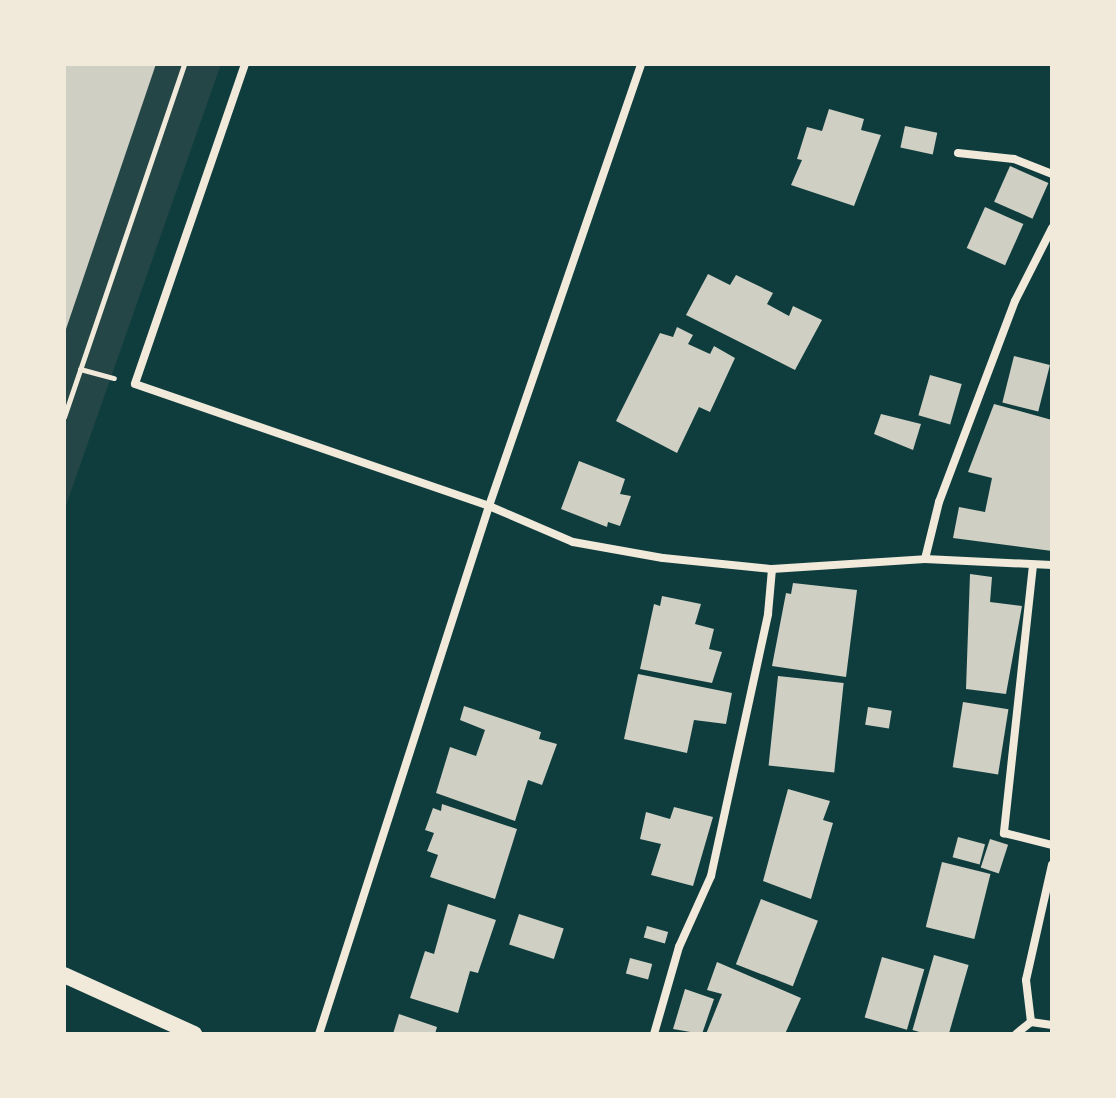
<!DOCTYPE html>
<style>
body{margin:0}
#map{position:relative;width:1116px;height:1098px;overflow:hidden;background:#0f3d3e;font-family:"Libre Baskerville",serif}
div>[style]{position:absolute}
.green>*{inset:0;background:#244646}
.building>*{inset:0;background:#cfcfc3;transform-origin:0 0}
.path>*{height:5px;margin:-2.5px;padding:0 2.5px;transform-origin:2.5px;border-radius:2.5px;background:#f1e9da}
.minor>*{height:8px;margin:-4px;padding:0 4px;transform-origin:4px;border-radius:4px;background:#f1e9da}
.secondary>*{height:16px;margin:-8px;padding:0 8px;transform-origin:8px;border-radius:8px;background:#f1e9da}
span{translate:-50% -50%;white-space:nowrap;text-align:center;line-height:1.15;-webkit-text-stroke:8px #f1e9da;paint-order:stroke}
.frame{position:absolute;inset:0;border:66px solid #f1e9da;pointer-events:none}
</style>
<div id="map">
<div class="green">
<div style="clip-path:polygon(64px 64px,221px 64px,64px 511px)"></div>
</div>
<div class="building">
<div style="clip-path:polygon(64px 64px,156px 64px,65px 332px,64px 332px)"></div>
<div style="clip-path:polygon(829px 109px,864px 119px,861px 130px,881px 135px,854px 206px,791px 185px,802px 160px,797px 159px,807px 127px,822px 131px)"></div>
<div style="left:905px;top:126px;width:33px;height:22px;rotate:12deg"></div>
<div style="left:1010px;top:166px;width:42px;height:39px;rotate:24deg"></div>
<div style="left:985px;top:207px;width:42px;height:45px;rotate:24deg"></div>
<div style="clip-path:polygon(708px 274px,730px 285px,736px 275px,773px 293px,767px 304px,789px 316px,793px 306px,822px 320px,795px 370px,686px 315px)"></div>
<div style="clip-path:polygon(677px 327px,693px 335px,688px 344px,710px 354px,714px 346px,735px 358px,710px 412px,699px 407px,677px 453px,616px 421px,660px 333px,673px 337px)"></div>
<div style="left:1014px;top:356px;width:37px;height:48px;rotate:14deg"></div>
<div style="left:930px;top:375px;width:33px;height:42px;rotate:16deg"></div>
<div style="clip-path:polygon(994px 404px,1052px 420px,1052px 551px,953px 538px,959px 507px,985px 512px,992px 478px,968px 472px)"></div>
<div style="clip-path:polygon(881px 414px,921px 424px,913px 450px,874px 434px)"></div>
<div style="clip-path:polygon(579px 461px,625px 479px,620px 494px,631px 496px,620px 526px,608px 522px,607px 527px,561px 509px)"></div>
<div style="clip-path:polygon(970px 574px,992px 577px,990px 602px,1022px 606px,1006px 694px,966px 689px)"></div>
<div style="clip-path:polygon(793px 583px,857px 590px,846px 677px,772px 666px,786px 593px,791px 594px)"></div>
<div style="clip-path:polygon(662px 596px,701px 604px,695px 624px,714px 629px,709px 649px,722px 652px,712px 683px,640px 669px,654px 604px,660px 606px)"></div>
<div style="clip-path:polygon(638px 674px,732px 693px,726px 724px,694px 720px,687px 753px,624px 739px)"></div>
<div style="left:778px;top:676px;width:66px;height:90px;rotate:6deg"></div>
<div style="left:963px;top:702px;width:46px;height:66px;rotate:9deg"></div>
<div style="clip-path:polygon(464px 706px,541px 732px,539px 739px,557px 744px,542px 785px,528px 780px,515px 821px,436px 793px,450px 747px,476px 756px,485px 730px,460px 720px)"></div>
<div style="left:868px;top:707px;width:24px;height:18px;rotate:9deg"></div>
<div style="clip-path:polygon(788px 789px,830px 801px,823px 820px,833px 823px,811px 899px,763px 881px)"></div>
<div style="clip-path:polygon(442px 804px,517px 829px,495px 899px,430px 877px,438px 855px,427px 851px,434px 833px,425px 830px,433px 808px,441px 811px)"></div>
<div style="clip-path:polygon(674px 807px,713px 817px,693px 886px,651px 875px,661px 844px,640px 839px,646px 812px,670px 819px)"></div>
<div style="left:958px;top:837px;width:28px;height:21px;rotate:15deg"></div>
<div style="left:990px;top:839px;width:19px;height:30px;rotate:18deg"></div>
<div style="left:942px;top:862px;width:50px;height:67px;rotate:14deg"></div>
<div style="left:761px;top:899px;width:61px;height:70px;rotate:21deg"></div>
<div style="clip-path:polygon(448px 904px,496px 920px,478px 973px,470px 971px,458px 1013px,410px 998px,425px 951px,434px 954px)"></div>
<div style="left:519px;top:914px;width:47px;height:32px;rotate:18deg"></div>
<div style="left:647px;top:926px;width:22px;height:12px;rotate:16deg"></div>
<div style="left:934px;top:955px;width:36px;height:78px;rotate:16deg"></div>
<div style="left:882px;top:957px;width:44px;height:63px;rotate:16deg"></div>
<div style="left:630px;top:958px;width:23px;height:16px;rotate:15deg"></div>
<div style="clip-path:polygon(717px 962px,801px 998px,785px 1034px,706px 1034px,722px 994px,707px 990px)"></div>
<div style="clip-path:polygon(685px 989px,714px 999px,702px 1034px,673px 1029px)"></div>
<div style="clip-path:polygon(399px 1014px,437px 1027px,435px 1034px,393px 1034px)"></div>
</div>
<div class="path">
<div style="left:80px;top:369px;width:35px;rotate:15deg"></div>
<div style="left:64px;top:417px;width:373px;rotate:-71.2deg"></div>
</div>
<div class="minor">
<div style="left:245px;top:64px;width:338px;rotate:109deg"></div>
<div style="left:135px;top:384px;width:374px;rotate:19deg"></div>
<div style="left:489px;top:506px;width:91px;rotate:23.2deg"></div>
<div style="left:573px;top:542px;width:91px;rotate:10.1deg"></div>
<div style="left:663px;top:558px;width:110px;rotate:5.8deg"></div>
<div style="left:772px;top:569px;width:153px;rotate:-3.7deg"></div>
<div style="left:925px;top:559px;width:127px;rotate:2.7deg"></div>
<div style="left:958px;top:153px;width:56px;rotate:6.1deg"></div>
<div style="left:1014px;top:159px;width:41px;rotate:21.5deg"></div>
<div style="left:925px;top:559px;width:59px;rotate:-76.2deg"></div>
<div style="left:939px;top:502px;width:215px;rotate:-69.3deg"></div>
<div style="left:1015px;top:301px;width:82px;rotate:-63.1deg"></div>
<div style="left:1033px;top:565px;width:270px;rotate:96.2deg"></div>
<div style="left:1004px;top:833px;width:49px;rotate:14deg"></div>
<div style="left:1031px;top:1022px;width:42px;rotate:-96.8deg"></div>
<div style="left:1026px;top:980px;width:118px;rotate:-77.3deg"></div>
<div style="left:319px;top:1034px;width:555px;rotate:-72.15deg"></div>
<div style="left:489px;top:506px;width:467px;rotate:-71deg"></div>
<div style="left:654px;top:1034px;width:91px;rotate:-74deg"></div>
<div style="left:679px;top:947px;width:78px;rotate:-65.7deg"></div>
<div style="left:711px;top:876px;width:268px;rotate:-77.7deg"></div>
<div style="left:768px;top:614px;width:45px;rotate:-84.9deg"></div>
<div style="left:1016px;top:1034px;width:19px;rotate:-39deg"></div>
<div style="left:1031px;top:1022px;width:21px;rotate:8deg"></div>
</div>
<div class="secondary">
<div style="left:64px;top:975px;width:143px;rotate:24.4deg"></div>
</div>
<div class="frame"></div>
</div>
